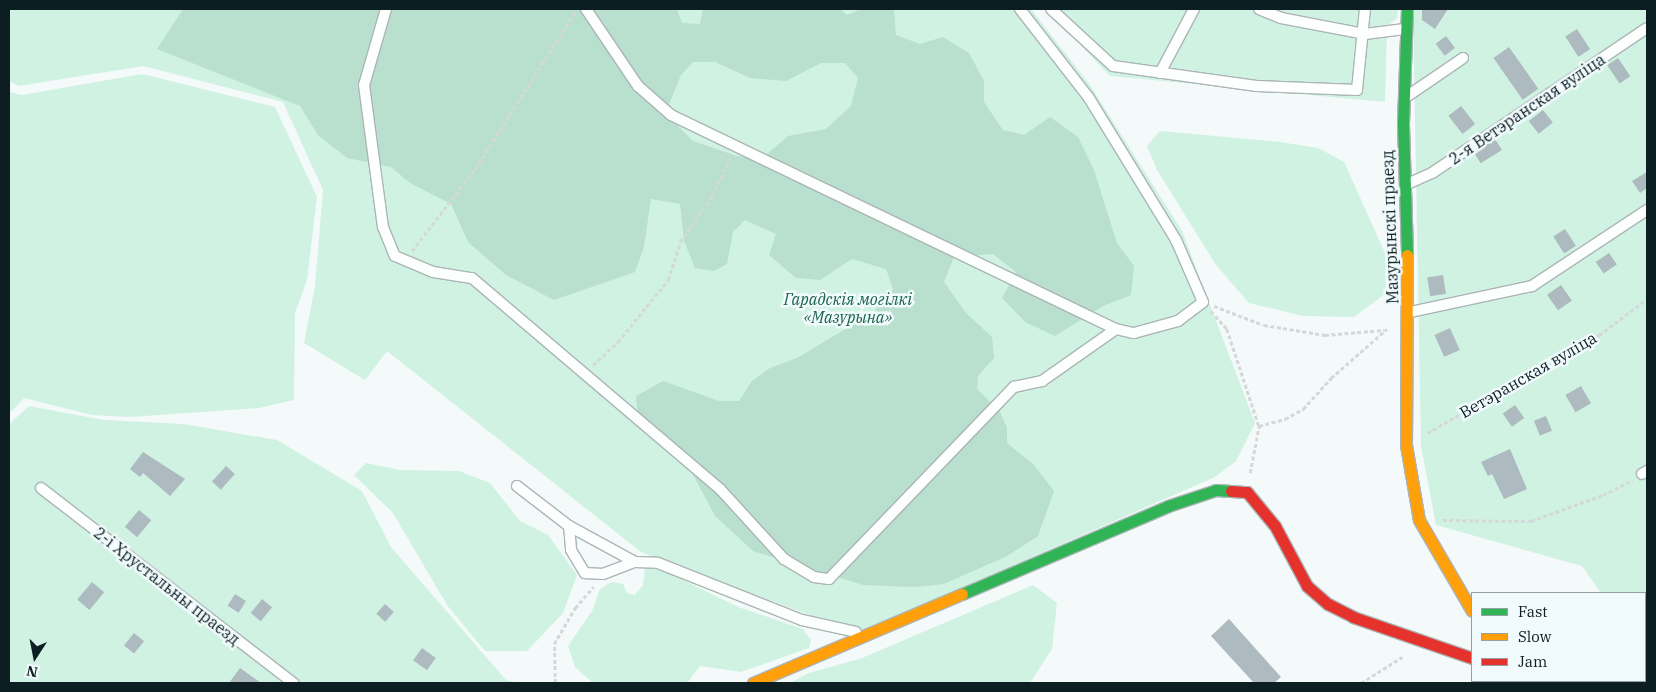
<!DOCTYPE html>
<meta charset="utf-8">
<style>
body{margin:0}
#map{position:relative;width:1656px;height:692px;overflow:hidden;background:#f4f9f9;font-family:"IBM Plex Serif",serif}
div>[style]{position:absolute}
.green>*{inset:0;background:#d0f2e2}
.forest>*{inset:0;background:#b9dfce}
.building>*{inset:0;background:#adbac0;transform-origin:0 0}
.path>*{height:2.5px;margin-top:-1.25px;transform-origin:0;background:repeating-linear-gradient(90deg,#d5d8d9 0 4px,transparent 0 6.5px)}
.roads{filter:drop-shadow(1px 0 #abb5b7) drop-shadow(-1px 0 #abb5b7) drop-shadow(0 1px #abb5b7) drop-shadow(0 -1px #abb5b7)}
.lane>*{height:10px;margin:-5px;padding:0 5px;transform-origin:5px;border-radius:5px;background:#fdfefe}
.street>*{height:19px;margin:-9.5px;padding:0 9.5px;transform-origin:9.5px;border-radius:9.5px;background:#fdfefe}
.fast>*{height:11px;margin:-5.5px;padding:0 5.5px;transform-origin:5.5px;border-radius:5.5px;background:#30b455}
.slow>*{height:11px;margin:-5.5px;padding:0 5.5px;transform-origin:5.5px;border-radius:5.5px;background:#ff9f0a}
.jam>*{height:11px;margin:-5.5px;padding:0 5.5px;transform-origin:5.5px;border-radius:5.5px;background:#e5322d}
span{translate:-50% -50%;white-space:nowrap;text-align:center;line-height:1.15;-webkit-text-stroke:5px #f1fafc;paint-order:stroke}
.street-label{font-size:16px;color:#0c1e22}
.park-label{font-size:16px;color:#1a6548;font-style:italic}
.frame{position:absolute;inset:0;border:10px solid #0c1e22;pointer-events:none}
.legend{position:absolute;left:1471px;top:592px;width:175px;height:90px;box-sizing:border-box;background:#f1fafc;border:1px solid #95a2a5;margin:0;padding:6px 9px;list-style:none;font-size:15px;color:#0c1e22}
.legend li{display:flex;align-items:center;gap:10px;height:25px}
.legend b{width:25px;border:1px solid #95a2a5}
.north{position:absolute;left:10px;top:632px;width:50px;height:50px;-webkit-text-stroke:4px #f1fafc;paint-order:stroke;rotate:191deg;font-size:14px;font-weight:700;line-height:20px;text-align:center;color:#0c1e22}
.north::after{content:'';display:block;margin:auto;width:18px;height:22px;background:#0c1e22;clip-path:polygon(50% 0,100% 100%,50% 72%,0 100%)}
</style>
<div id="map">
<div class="green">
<div style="clip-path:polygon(9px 9px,1031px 9px,1090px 85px,1182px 231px,1255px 423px,1236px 461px,1215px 477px,858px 633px,641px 552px,387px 351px,365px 380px,304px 343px,315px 286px,323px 190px,283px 102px,143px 66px,19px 86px,9px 81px)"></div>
<div style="clip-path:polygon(1046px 9px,1398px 9px,1397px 18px,1387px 26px,1385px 102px,1110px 76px)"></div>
<div style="clip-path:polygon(1413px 9px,1647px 9px,1647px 683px,1623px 681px,1645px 681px,1645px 593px,1601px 593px,1582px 566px,1436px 525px,1421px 446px)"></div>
<div style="clip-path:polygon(142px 74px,275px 107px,317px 197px,307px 280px,295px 313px,294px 400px,259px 408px,130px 417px,92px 415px,24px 398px,9px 414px,9px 92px,22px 95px)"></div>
<div style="clip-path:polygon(1160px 131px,1280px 142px,1318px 148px,1344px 162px,1385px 253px,1386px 293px,1354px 317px,1303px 316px,1249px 303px,1216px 265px,1157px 170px,1147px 146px)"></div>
<div style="clip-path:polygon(29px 406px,104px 420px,183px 424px,277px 440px,362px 491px,391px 547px,506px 680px,521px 683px,9px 683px,9px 424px)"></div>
<div style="clip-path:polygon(366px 463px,400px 470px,459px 471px,490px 483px,520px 521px,548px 535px,577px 575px,563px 613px,527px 651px,485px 651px,447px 605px,393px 513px,354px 475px)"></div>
<div style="clip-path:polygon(645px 569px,661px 569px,738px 607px,803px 629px,811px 640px,809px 648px,741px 672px,700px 666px,687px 683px,593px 683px,575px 667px,568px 646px,592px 611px,600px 589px,612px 582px,623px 584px,627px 593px,635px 595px,643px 585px)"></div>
<div style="clip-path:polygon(1033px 585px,1057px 603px,1052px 649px,1030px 683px,790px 683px,809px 673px,862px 658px)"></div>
</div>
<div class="forest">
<div style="clip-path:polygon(evenodd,183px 9px,677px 9px,682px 23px,700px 24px,703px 9px,840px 9px,847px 15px,861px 9px,894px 9px,896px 35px,920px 44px,943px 37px,969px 53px,984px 81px,984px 102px,1003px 130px,1024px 135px,1050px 117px,1078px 137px,1094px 170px,1117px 243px,1134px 266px,1131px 295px,1103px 306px,1055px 336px,1025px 322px,1002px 298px,1016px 272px,993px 254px,954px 257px,944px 282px,966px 313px,992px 337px,994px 358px,978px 376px,977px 389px,1000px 412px,1007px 428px,1007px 443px,1034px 465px,1054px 491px,1038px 536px,1007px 556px,944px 584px,914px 587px,863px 585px,753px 551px,715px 516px,677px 444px,638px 419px,636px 396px,663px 381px,719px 401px,739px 401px,752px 381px,770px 368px,797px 358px,874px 312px,893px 289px,886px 269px,852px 259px,820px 280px,796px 278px,769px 255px,776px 234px,745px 220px,733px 232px,727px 264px,714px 271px,695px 268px,684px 241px,680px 204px,651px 199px,644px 247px,635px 272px,554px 300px,506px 275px,468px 242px,451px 204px,410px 183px,391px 167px,347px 158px,318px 135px,300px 106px,157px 49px,183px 9px,693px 62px,715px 62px,750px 78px,786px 81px,821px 63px,845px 63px,858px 78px,851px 106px,826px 129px,788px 136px,764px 157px,737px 156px,693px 141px,678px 126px,668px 107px,681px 75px,693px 62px)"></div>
</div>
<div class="building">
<div style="clip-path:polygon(1422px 9px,1448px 9px,1435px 29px,1422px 20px)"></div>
<div style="left:1577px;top:29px;width:24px;height:14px;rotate:57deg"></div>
<div style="left:1446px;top:36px;width:15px;height:13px;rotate:53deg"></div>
<div style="left:1509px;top:47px;width:51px;height:19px;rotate:55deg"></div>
<div style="left:1618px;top:58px;width:22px;height:13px;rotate:56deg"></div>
<div style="left:1461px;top:106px;width:23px;height:16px;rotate:52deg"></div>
<div style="left:1543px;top:110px;width:16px;height:18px;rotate:52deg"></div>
<div style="left:1495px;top:139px;width:13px;height:25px;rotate:58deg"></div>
<div style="clip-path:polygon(1647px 172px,1647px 188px,1640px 193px,1632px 181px)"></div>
<div style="left:1565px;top:229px;width:20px;height:14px;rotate:57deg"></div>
<div style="left:1609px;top:253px;width:14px;height:16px;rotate:56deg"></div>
<div style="left:1443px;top:275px;width:19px;height:16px;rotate:81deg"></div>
<div style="left:1561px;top:285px;width:19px;height:17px;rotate:55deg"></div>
<div style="left:1450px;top:328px;width:24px;height:17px;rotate:66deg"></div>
<div style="left:1581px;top:386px;width:20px;height:18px;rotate:60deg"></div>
<div style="left:1515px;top:405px;width:16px;height:15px;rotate:55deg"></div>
<div style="left:1546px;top:416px;width:16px;height:13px;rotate:68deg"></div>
<div style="clip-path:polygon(1510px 449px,1527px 489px,1504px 499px,1492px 474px,1488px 476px,1481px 462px)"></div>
<div style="clip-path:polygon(143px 452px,185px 479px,170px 496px,143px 473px,140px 477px,130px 469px)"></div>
<div style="left:226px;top:466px;width:12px;height:21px;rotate:42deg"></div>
<div style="left:139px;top:510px;width:16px;height:22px;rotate:40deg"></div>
<div style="left:92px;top:582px;width:16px;height:23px;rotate:40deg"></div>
<div style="left:235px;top:594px;width:13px;height:14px;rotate:32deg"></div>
<div style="left:262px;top:599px;width:13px;height:18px;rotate:39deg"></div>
<div style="left:385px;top:604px;width:12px;height:13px;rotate:42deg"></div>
<div style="clip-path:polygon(1229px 619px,1281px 677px,1274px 683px,1254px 683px,1211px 636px)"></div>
<div style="left:134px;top:633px;width:13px;height:16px;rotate:39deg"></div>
<div style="left:422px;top:648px;width:17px;height:15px;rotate:36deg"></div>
<div style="clip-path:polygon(240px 668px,261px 683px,229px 683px)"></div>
</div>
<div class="path">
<div style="left:412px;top:251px;width:103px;rotate:-52.5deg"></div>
<div style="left:475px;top:169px;width:186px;rotate:-57.5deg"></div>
<div style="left:1214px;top:306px;width:53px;rotate:20.8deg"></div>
<div style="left:1264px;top:325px;width:62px;rotate:9.3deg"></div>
<div style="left:1325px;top:335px;width:59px;rotate:-4.8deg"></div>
<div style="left:1211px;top:311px;width:24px;rotate:48deg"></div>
<div style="left:1227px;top:329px;width:102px;rotate:71.7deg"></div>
<div style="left:593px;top:365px;width:34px;rotate:-43deg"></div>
<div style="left:618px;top:342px;width:80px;rotate:-51.1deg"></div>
<div style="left:668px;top:280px;width:40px;rotate:-72deg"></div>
<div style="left:680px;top:242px;width:56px;rotate:-55.2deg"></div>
<div style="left:712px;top:196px;width:42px;rotate:-64.7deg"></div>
<div style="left:1427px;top:433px;width:198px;rotate:-29.7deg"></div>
<div style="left:1599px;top:335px;width:60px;rotate:-36.9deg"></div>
<div style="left:1250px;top:473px;width:48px;rotate:-79.2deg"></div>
<div style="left:1259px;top:426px;width:27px;rotate:-15deg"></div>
<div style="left:1285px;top:419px;width:21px;rotate:-29deg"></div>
<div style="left:1303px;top:409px;width:42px;rotate:-47.9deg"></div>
<div style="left:1331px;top:378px;width:74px;rotate:-41.2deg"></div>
<div style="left:1443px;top:520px;width:88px;rotate:0.7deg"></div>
<div style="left:1531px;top:521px;width:77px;rotate:-19.9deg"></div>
<div style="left:1603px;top:495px;width:33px;rotate:-27deg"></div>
<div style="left:555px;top:683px;width:39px;rotate:-91deg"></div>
<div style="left:554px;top:644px;width:42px;rotate:-59.7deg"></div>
<div style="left:575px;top:608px;width:28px;rotate:-49deg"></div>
<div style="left:1361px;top:683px;width:49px;rotate:-32.4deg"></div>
</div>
<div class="roads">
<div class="lane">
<div style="left:386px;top:9px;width:79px;rotate:106.1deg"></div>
<div style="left:364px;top:85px;width:143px;rotate:82.4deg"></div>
<div style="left:383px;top:227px;width:31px;rotate:68deg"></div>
<div style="left:395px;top:256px;width:41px;rotate:22.8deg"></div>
<div style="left:433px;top:272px;width:39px;rotate:9deg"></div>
<div style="left:472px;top:278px;width:326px;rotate:40.4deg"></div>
<div style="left:720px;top:489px;width:95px;rotate:47.6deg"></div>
<div style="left:784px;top:559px;width:35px;rotate:31deg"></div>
<div style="left:814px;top:577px;width:15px;rotate:8deg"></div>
<div style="left:829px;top:579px;width:267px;rotate:-46.1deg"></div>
<div style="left:1014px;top:387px;width:29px;rotate:-12deg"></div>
<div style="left:1042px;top:381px;width:90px;rotate:-35.1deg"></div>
<div style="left:586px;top:9px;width:93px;rotate:56deg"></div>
<div style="left:638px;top:86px;width:44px;rotate:41.3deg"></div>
<div style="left:671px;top:115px;width:494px;rotate:25.7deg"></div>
<div style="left:1116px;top:329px;width:18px;rotate:13deg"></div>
<div style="left:1134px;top:333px;width:46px;rotate:-15.3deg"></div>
<div style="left:1178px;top:321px;width:31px;rotate:-37deg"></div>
<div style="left:1203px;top:302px;width:68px;rotate:-113.5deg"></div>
<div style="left:1176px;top:240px;width:167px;rotate:-121.5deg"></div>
<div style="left:1089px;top:98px;width:113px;rotate:-127.8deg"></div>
<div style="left:1051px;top:9px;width:84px;rotate:42.6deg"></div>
<div style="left:1113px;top:66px;width:145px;rotate:7.9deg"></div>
<div style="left:1257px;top:86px;width:100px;rotate:2.3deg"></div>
<div style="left:1357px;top:90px;width:81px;rotate:-84.4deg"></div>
<div style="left:1259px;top:9px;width:24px;rotate:22deg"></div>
<div style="left:1281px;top:18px;width:86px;rotate:10.8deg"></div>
<div style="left:1365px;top:34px;width:40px;rotate:-7.1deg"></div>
<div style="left:1160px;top:73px;width:72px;rotate:-62deg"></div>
<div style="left:1406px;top:97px;width:69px;rotate:-34.4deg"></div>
<div style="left:1405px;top:185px;width:30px;rotate:-24deg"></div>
<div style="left:1432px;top:173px;width:259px;rotate:-34deg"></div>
<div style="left:1410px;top:312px;width:125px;rotate:-12deg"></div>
<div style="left:1532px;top:286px;width:138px;rotate:-33.5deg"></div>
<div style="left:1642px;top:474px;width:6px;rotate:-31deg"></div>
<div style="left:517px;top:486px;width:66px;rotate:37.6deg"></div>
<div style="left:569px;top:526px;width:24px;rotate:85deg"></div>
<div style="left:571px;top:550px;width:27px;rotate:59deg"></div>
<div style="left:585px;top:573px;width:18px;rotate:3deg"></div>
<div style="left:603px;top:574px;width:34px;rotate:-21deg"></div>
<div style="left:635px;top:562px;width:23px;rotate:2deg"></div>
<div style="left:658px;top:563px;width:155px;rotate:21.6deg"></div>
<div style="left:802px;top:620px;width:55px;rotate:12.5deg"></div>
<div style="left:41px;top:488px;width:319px;rotate:37.7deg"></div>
<div style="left:569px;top:526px;width:75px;rotate:28.6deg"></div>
</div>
<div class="street">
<div style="left:1513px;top:681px;width:4px;rotate:27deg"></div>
</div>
<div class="fast">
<div style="left:1407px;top:9px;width:116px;rotate:92deg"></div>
<div style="left:1403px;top:125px;width:130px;rotate:88.2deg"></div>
<div style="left:962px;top:594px;width:224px;rotate:-23.1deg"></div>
<div style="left:1168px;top:506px;width:51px;rotate:-18.4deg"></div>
<div style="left:1216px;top:490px;width:15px;rotate:4deg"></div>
</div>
<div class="slow">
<div style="left:1407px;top:255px;width:190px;rotate:90.3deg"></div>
<div style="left:1406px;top:445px;width:76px;rotate:80.2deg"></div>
<div style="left:1419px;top:520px;width:105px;rotate:59.8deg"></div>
<div style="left:753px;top:683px;width:227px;rotate:-23.1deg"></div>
</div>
<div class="jam">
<div style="left:1231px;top:491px;width:16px;rotate:4deg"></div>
<div style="left:1247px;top:492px;width:44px;rotate:50.5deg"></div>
<div style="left:1275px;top:526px;width:68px;rotate:61.9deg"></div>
<div style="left:1307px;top:586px;width:28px;rotate:41deg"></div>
<div style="left:1328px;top:604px;width:28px;rotate:27deg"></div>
<div style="left:1353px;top:617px;width:126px;rotate:19deg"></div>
</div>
</div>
<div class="street-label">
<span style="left:1527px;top:109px;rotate:-34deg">2-я Ветэранская вуліца</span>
<span style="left:1390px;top:227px;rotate:-92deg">Мазурынскі праезд</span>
<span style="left:1528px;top:375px;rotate:-30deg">Ветэранская вуліца</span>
<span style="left:167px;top:586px;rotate:38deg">2-і Хрустальны праезд</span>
</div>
<div class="park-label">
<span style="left:848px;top:308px">Гарадскія могілкі<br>«Мазурына»</span>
</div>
<div class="frame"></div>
<ul class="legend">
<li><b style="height:6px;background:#30b455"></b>Fast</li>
<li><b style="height:6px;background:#ff9f0a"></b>Slow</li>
<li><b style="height:6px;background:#e5322d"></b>Jam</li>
</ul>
<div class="north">N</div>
</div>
